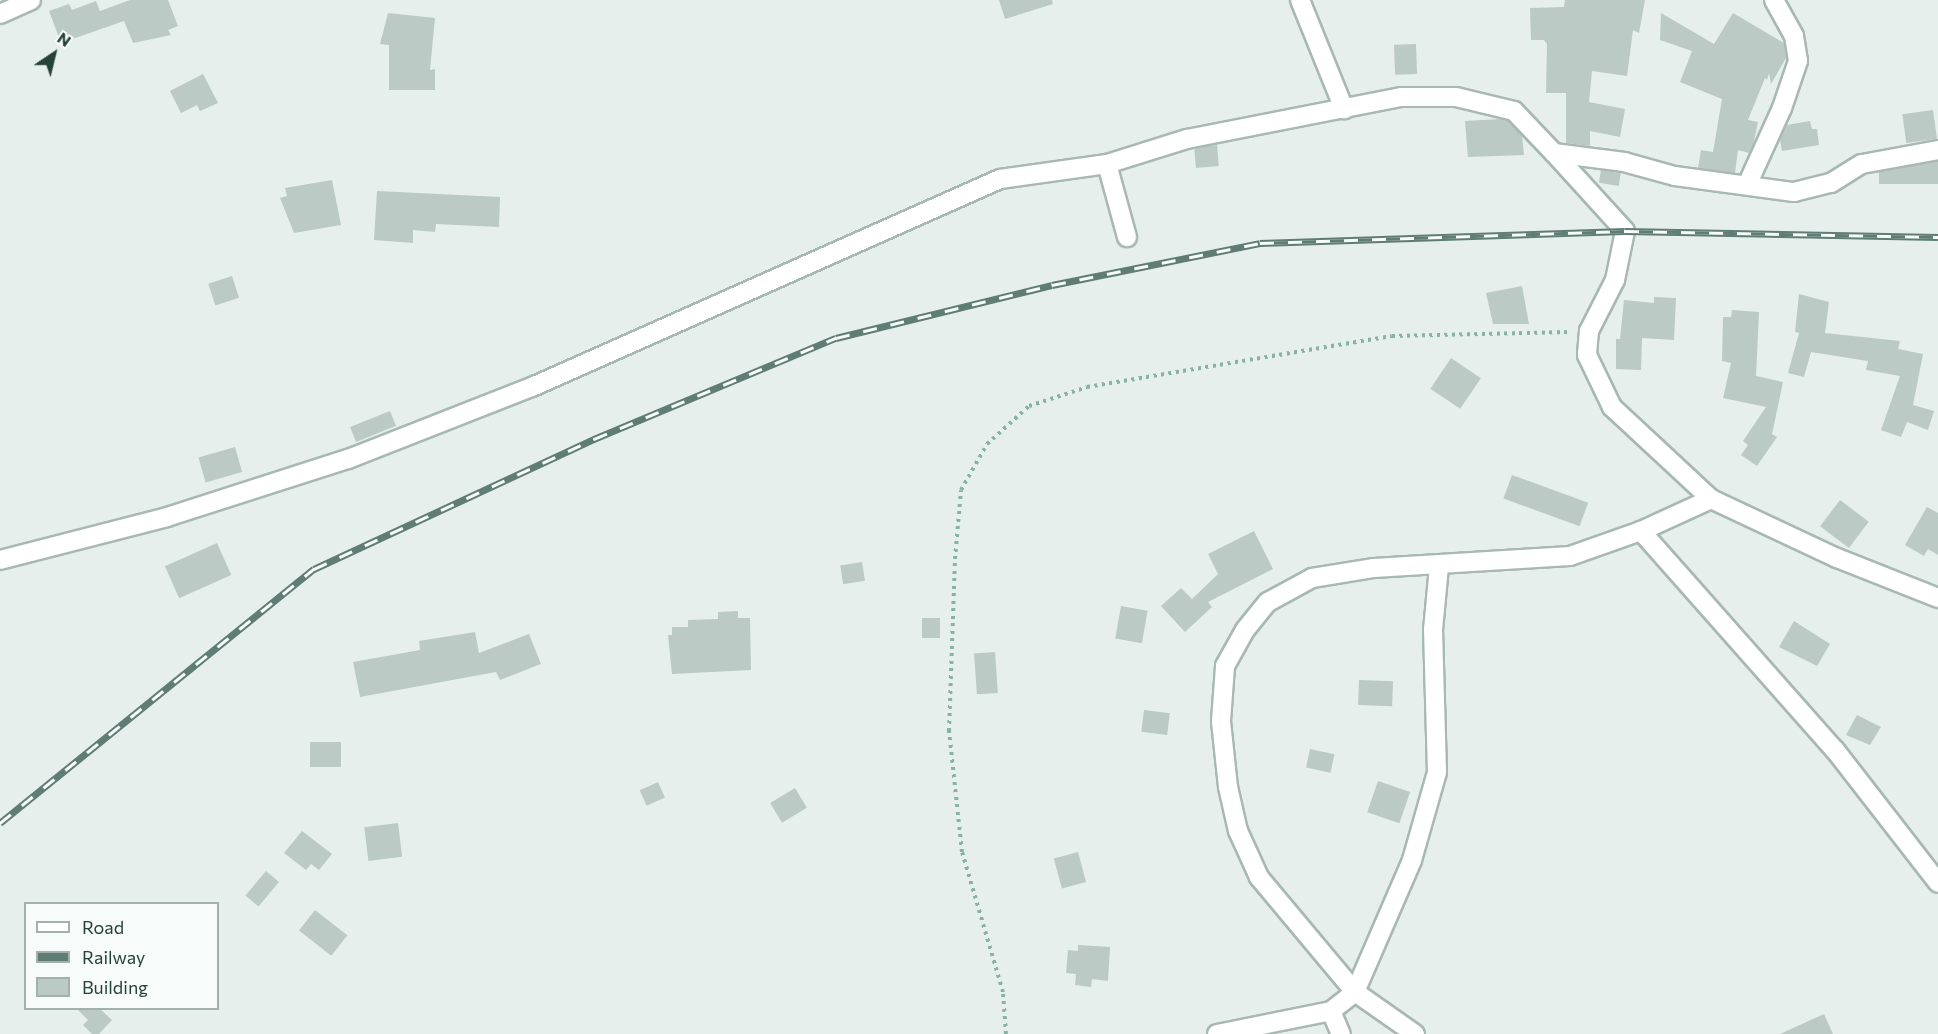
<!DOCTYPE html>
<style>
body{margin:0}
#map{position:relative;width:1938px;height:1034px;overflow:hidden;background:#e6efeb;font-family:Commissioner,sans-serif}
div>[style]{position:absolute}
.building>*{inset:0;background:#bbcac4;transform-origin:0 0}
.path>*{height:4px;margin-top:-2px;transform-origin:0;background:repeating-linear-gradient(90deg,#86b3a5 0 3px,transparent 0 7.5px)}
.roads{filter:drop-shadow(2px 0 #a8b8b2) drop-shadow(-2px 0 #a8b8b2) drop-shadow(0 2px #a8b8b2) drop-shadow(0 -2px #a8b8b2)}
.street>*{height:18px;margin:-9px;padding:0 9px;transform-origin:9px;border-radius:9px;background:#fff}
.rail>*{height:7px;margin-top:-3.5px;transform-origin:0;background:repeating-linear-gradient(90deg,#f7fbf9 0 14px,#5f7d75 0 28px);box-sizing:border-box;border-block:2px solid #5f7d75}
span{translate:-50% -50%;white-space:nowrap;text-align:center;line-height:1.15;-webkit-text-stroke:4.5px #f7fbf9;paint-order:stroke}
.legend{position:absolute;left:24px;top:902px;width:195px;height:108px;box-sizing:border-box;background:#f7fbf9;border:2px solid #a3b1ad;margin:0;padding:8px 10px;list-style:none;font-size:18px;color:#24423a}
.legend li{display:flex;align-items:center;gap:12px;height:30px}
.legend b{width:30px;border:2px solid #a3b1ad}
.north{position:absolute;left:24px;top:24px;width:60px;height:60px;-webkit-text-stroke:4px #f7fbf9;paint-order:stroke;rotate:35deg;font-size:16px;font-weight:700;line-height:24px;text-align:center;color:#24423a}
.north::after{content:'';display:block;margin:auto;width:21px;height:27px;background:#24423a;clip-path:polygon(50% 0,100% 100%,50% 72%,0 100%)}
</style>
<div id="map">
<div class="building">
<div style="clip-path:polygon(130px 0,168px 0,178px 26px,168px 30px,171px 35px,133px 43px,124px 21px,61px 43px,49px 11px,69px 4px,72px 10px,96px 1px,100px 11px)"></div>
<div style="clip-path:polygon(999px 0,1052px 0,1053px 4px,1005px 19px)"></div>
<div style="clip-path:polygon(1565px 0,1645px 0,1639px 33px,1633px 30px,1627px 76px,1592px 71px,1589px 102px,1625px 109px,1620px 137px,1590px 131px,1590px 146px,1566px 143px,1566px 93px,1546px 93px,1547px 44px,1544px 40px,1531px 40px,1530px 8px,1564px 7px)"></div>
<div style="clip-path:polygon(388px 13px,435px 18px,430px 70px,435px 69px,435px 90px,389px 90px,389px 45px,380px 44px)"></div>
<div style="clip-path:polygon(1661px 13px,1714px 44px,1733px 13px,1784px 43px,1786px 58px,1771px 84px,1769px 73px,1767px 80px,1765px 78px,1748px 120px,1758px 122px,1753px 146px,1749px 153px,1738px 150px,1735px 173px,1698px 168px,1701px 150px,1713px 152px,1722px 99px,1680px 82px,1692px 51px,1660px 40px)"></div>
<div style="left:1416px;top:44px;width:30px;height:22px;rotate:88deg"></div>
<div style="clip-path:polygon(203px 74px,218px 103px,200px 111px,197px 105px,181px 113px,170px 91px)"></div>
<div style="left:1933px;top:110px;width:29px;height:31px;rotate:82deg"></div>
<div style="clip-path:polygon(1501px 119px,1508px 121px,1522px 136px,1524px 155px,1468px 157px,1465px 121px)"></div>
<div style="clip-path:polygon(1810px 121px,1812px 129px,1817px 129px,1819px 145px,1782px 151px,1780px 140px,1787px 125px)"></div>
<div style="left:1217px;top:145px;width:21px;height:23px;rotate:85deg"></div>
<div style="left:1938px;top:161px;width:23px;height:59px;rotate:90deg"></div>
<div style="left:1601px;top:170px;width:20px;height:13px;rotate:9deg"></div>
<div style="clip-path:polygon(332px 180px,341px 225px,294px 233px,280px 198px,287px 196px,285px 188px)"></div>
<div style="clip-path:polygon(377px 191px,500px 197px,499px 227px,436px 224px,435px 232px,413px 230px,413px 243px,374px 240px)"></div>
<div style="left:232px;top:276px;width:23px;height:25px;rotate:72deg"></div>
<div style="clip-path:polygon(1522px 286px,1529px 324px,1493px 324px,1486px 293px)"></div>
<div style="clip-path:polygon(1799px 294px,1829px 302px,1825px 333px,1900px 341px,1898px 349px,1923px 354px,1913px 405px,1934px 411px,1928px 430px,1907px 422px,1901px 437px,1881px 430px,1900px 376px,1866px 370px,1868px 361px,1811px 352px,1804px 377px,1788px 373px,1799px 333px,1795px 332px)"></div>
<div style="clip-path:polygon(1654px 297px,1676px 298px,1674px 340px,1642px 338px,1641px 370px,1616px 369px,1616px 339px,1620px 339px,1624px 300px,1654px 303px)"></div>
<div style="clip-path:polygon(1732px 310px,1759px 312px,1756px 376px,1783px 382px,1772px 434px,1777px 437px,1757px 466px,1741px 455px,1748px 445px,1743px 441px,1766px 407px,1723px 398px,1731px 363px,1722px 361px,1723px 317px,1731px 317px)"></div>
<div style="left:1451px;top:358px;width:36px;height:37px;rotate:34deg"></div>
<div style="left:390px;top:411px;width:16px;height:43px;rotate:68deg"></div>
<div style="left:235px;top:447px;width:26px;height:38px;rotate:74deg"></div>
<div style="left:1512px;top:475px;width:81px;height:25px;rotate:20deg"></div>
<div style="left:1840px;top:500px;width:36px;height:33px;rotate:37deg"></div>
<div style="clip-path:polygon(1927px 507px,1938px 513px,1938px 555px,1928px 549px,1924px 556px,1905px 545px)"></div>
<div style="clip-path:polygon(1254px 531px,1273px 569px,1208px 602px,1212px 607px,1185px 632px,1161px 606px,1181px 588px,1192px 599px,1218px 574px,1208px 554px)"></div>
<div style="left:217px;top:543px;width:35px;height:57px;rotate:66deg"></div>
<div style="left:862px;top:562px;width:19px;height:22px;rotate:81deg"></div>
<div style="left:1121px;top:606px;width:27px;height:33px;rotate:10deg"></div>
<div style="clip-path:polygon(738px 611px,738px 618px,750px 618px,751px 670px,672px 674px,668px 635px,672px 635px,672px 627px,688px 627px,688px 620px,718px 619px,718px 612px)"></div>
<div style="left:922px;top:618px;width:18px;height:20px"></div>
<div style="clip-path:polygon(1794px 621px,1830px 644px,1817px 666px,1779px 647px)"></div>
<div style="clip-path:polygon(475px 632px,479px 653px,529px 634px,541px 664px,500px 680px,496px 672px,360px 697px,353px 662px,420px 650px,419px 641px)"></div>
<div style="left:995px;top:652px;width:41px;height:21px;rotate:86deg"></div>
<div style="left:1359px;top:680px;width:34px;height:25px;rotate:2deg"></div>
<div style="left:1144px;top:710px;width:26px;height:22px;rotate:7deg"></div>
<div style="clip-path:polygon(1857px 715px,1881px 727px,1870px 745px,1846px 735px)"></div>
<div style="left:310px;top:742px;width:31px;height:25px"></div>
<div style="left:1310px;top:749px;width:25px;height:19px;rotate:12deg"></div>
<div style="left:1378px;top:781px;width:34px;height:33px;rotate:19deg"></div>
<div style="left:658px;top:782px;width:17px;height:20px;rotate:66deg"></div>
<div style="left:795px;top:788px;width:23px;height:29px;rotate:59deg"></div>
<div style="left:398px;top:823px;width:34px;height:34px;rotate:83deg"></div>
<div style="clip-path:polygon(302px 831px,332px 854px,319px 870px,311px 864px,306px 870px,284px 853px)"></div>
<div style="left:1078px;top:852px;width:31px;height:25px;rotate:75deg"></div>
<div style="left:266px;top:871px;width:17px;height:32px;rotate:40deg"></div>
<div style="left:315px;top:910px;width:41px;height:26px;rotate:38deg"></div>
<div style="clip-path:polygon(1078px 945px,1110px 947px,1108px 981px,1092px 979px,1091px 987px,1075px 985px,1076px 974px,1066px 973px,1068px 950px,1078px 951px)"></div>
<div style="clip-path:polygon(76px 1008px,99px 1008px,112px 1020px,99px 1034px,92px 1034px,83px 1025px,88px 1020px)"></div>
<div style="clip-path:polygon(1824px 1014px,1833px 1034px,1780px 1034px)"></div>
</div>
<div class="path">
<div style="left:1006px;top:1034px;width:42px;rotate:-94.1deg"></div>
<div style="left:1003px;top:992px;width:146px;rotate:-106.3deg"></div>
<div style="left:962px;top:852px;width:122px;rotate:-96.1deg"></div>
<div style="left:949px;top:731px;width:172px;rotate:-88deg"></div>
<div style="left:955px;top:559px;width:69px;rotate:-85deg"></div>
<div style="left:961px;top:490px;width:53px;rotate:-60.5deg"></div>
<div style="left:987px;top:444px;width:57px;rotate:-42.1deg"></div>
<div style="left:1029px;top:406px;width:61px;rotate:-18.1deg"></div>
<div style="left:1087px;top:387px;width:309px;rotate:-9.5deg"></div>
<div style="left:1392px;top:336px;width:178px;rotate:-1.3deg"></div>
</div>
<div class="roads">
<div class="street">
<div style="left:1300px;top:0;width:118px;rotate:68deg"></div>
<div style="left:0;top:14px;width:34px;rotate:-24deg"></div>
<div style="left:1554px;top:153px;width:105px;rotate:47.7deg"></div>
<div style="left:1625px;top:231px;width:50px;rotate:101.5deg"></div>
<div style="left:1615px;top:280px;width:57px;rotate:117deg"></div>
<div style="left:1589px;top:331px;width:24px;rotate:95deg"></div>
<div style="left:1587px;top:355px;width:58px;rotate:64.3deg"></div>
<div style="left:1612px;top:407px;width:135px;rotate:42.9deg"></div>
<div style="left:1711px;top:499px;width:139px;rotate:25.1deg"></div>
<div style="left:1837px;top:558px;width:109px;rotate:21.6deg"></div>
<div style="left:1107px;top:164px;width:76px;rotate:74.7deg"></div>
<div style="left:1748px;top:183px;width:82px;rotate:-65.6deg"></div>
<div style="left:1782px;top:108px;width:50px;rotate:-71.2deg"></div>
<div style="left:1798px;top:61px;width:25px;rotate:-99deg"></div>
<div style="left:1794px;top:36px;width:41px;rotate:-119.1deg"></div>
<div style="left:1641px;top:531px;width:293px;rotate:48.5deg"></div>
<div style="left:1835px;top:750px;width:168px;rotate:52.2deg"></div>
<div style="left:0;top:560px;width:172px;rotate:-14.4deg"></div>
<div style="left:167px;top:517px;width:190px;rotate:-17.8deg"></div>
<div style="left:348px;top:459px;width:198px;rotate:-21.4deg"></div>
<div style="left:532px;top:387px;width:512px;rotate:-23.96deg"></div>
<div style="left:1000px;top:179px;width:108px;rotate:-8deg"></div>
<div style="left:1107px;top:164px;width:84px;rotate:-17.4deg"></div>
<div style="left:1187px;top:139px;width:218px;rotate:-11.1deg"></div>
<div style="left:1401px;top:97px;width:55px"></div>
<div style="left:1456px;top:97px;width:60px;rotate:13.6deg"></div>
<div style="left:1514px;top:111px;width:58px;rotate:46.4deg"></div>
<div style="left:1554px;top:153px;width:71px;rotate:7.3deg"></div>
<div style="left:1624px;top:162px;width:53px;rotate:15.4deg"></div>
<div style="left:1675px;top:176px;width:120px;rotate:7.7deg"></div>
<div style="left:1794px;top:192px;width:38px;rotate:-14deg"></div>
<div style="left:1831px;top:183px;width:36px;rotate:-32deg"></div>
<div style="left:1862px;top:164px;width:77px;rotate:-10.4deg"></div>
<div style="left:1331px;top:1011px;width:25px;rotate:67deg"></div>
<div style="left:1217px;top:1034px;width:116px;rotate:-11.4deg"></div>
<div style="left:1331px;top:1011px;width:31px;rotate:-38deg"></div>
<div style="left:1355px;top:992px;width:144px;rotate:-66.6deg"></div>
<div style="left:1412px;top:860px;width:91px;rotate:-74.1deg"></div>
<div style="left:1437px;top:772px;width:142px;rotate:-91.6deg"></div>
<div style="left:1433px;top:630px;width:63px;rotate:-84.6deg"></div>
<div style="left:1415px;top:1034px;width:73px;rotate:-145deg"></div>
<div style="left:1355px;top:992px;width:150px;rotate:-129.9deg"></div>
<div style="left:1259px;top:877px;width:51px;rotate:-114.5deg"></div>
<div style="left:1238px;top:831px;width:45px;rotate:-102.8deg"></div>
<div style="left:1228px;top:787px;width:66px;rotate:-96.1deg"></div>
<div style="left:1221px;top:721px;width:55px;rotate:-85.8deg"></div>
<div style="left:1225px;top:666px;width:41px;rotate:-60.9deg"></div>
<div style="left:1245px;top:630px;width:36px;rotate:-51deg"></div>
<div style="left:1268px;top:602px;width:50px;rotate:-28.6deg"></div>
<div style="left:1312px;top:578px;width:63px;rotate:-9.2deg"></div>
<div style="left:1374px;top:568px;width:196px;rotate:-3.5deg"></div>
<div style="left:1570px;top:556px;width:75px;rotate:-19.4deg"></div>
<div style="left:1641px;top:531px;width:77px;rotate:-24.6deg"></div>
</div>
</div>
<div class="rail">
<div style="left:0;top:823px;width:404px;rotate:-39deg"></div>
<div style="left:314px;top:569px;width:309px;rotate:-24.9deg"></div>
<div style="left:594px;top:439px;width:262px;rotate:-22.7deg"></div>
<div style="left:836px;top:338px;width:222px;rotate:-13.8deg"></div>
<div style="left:1052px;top:285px;width:212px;rotate:-11.4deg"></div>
<div style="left:1260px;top:243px;width:365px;rotate:-1.9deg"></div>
<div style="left:1625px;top:231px;width:313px;rotate:1.1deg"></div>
</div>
<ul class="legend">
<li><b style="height:8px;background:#fff"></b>Road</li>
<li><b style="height:8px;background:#5f7d75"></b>Railway</li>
<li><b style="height:16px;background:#bbcac4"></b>Building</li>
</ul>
<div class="north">N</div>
</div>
